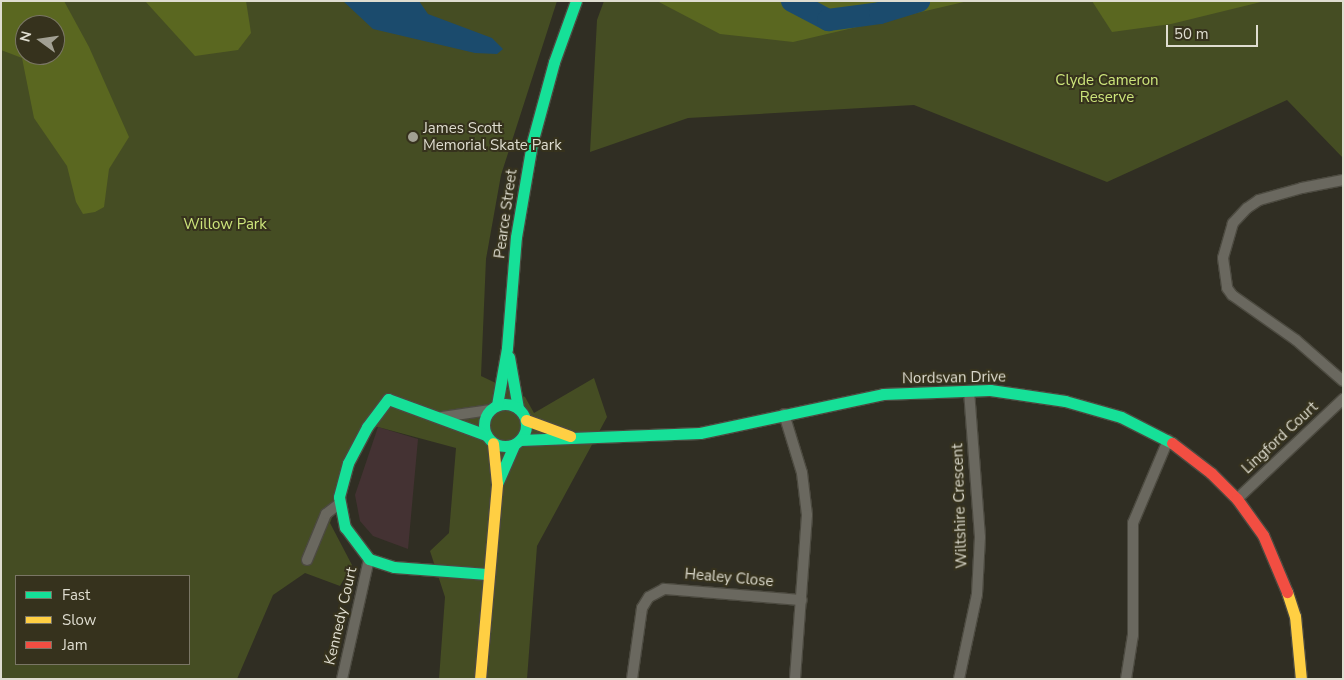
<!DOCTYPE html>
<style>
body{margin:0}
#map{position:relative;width:1344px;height:680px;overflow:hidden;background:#302e23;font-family:"Nunito Sans",sans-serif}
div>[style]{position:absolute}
.commercial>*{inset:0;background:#443233}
.green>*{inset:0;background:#454d23}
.forest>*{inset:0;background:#5a6720}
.water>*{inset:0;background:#1b4b6d}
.river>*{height:22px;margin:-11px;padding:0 11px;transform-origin:11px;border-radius:11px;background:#1b4b6d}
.roads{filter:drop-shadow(1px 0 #4c4a40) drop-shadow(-1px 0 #4c4a40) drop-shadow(0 1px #4c4a40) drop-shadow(0 -1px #4c4a40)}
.street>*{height:10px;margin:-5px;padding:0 5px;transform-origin:5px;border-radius:5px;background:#6a685f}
.fast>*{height:11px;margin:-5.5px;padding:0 5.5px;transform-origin:5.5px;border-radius:5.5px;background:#16e098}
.fast>.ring{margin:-5.5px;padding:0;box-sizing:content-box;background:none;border:11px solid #16e098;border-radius:50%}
.slow>*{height:11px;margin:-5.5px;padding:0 5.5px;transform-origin:5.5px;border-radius:5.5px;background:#ffcf43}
.jam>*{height:11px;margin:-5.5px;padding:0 5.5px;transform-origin:5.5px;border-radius:5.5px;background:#f24e42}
.dots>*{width:14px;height:14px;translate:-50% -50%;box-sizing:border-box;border:2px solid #36321d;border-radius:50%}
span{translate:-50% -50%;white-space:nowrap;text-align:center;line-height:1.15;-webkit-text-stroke:4px #36321d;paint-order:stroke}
.park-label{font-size:15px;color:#cde57b}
.poi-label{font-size:15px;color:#dfddd0}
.left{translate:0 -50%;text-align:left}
.street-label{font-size:15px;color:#dfddd0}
.frame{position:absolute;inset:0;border:2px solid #dfddd0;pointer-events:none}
.legend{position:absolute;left:15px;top:575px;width:175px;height:90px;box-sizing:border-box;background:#36321d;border:1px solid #7a7665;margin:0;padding:6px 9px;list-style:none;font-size:15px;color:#dfddd0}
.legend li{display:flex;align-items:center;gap:10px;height:25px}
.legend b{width:25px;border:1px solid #7a7665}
.north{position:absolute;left:15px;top:15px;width:50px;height:50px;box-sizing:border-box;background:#36321d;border:1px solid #7a7665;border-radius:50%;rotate:284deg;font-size:14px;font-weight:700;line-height:20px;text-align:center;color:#dfddd0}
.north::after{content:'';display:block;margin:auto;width:18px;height:22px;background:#a2a093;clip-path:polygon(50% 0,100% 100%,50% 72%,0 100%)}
.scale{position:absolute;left:1166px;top:25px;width:92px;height:22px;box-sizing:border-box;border:2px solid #dfddd0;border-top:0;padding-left:6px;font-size:15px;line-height:18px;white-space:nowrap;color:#dfddd0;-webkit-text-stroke:4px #36321d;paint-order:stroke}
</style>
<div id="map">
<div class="commercial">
<div style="clip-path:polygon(378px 427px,418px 439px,408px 549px,373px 536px,360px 521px,355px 495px)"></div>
</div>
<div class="green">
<div style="clip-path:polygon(evenodd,1px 1px,557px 1px,501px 175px,486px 259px,481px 376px,525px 397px,534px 413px,594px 378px,607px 417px,537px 546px,527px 679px,439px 679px,445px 597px,430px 551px,449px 533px,456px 448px,367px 424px,330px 523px,352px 565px,340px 586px,305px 573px,273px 595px,237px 679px,1px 679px,1px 1px,25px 25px,55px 25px,55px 55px,25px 55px,25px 25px,1px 1px,16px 576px,189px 576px,189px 664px,16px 664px,16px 576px)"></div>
<div style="clip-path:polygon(604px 1px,1343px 1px,1343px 158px,1287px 100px,1107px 182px,914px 105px,688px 118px,590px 152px,597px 20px)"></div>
</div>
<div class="forest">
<div style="clip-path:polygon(evenodd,1px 1px,64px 1px,89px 47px,129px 137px,109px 169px,104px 207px,95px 212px,83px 214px,76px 202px,67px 166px,34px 118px,22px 58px,1px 50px,1px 1px,25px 25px,55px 25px,55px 55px,25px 55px,25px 25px)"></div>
<div style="clip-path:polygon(145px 1px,246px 1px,251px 33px,238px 50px,195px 56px)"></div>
<div style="clip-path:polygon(657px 1px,968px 1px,793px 42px,720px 34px)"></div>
<div style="clip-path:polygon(1092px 1px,1265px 1px,1171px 24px,1112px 32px)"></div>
</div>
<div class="water">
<div style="clip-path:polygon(343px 1px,419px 1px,428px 14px,492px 38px,503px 49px,497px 54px,475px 53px,373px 29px)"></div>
</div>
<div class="river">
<div style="left:792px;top:1px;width:41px;rotate:27.8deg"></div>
<div style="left:828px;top:20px;width:52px;rotate:-7.7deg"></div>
<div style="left:880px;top:13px;width:41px;rotate:-17.1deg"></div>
</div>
<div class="roads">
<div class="street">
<div style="left:1343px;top:180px;width:42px;rotate:169deg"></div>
<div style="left:1302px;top:188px;width:45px;rotate:164.4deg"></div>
<div style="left:1259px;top:200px;width:14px;rotate:146deg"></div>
<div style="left:1247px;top:208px;width:21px;rotate:133deg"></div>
<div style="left:1233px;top:223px;width:36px;rotate:106deg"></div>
<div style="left:1223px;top:258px;width:30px;rotate:82deg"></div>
<div style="left:1227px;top:288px;width:9px;rotate:54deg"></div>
<div style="left:1232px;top:295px;width:78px;rotate:35.1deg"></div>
<div style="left:1296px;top:340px;width:62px;rotate:41.1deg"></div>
<div style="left:784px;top:414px;width:62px;rotate:73deg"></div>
<div style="left:802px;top:473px;width:42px;rotate:83.2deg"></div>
<div style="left:807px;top:515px;width:164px;rotate:94.2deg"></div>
<div style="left:442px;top:417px;width:49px;rotate:-8.3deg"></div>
<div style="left:1237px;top:499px;width:146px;rotate:-43.3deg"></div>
<div style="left:307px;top:560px;width:50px;rotate:-67.6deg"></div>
<div style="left:326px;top:514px;width:18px;rotate:-38deg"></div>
<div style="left:342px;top:679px;width:123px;rotate:-77.3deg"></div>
<div style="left:632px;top:679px;width:72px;rotate:-82deg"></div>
<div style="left:642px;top:608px;width:13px;rotate:-58deg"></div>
<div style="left:649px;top:597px;width:17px;rotate:-28deg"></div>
<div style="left:664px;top:589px;width:138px;rotate:4.6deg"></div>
<div style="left:959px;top:679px;width:87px;rotate:-78deg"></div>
<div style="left:977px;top:594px;width:57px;rotate:-87deg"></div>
<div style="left:980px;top:537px;width:146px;rotate:-94.3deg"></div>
<div style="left:1126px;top:679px;width:45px;rotate:-81deg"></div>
<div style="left:1133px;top:635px;width:112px;rotate:-90deg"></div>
<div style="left:1133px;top:523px;width:90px;rotate:-67.1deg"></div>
</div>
<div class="fast">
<div style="left:509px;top:357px;width:52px;rotate:80deg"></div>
<div class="ring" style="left:484px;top:404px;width:31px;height:31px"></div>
<div style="left:497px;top:405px;width:58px;rotate:-80deg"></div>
<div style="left:507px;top:348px;width:111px;rotate:-85.4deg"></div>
<div style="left:516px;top:237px;width:95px;rotate:-80.3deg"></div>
<div style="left:532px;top:143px;width:84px;rotate:-74.8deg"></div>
<div style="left:554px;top:62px;width:65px;rotate:-70.2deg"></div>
<div style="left:486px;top:435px;width:104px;rotate:-159.8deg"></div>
<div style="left:388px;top:399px;width:35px;rotate:127deg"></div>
<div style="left:367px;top:427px;width:41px;rotate:117.8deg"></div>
<div style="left:348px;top:463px;width:35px;rotate:105deg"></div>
<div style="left:339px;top:497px;width:31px;rotate:79deg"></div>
<div style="left:345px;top:527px;width:40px;rotate:53deg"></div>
<div style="left:369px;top:559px;width:26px;rotate:18deg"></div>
<div style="left:394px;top:567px;width:93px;rotate:4.3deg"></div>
<div style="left:520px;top:440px;width:180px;rotate:-2.2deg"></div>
<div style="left:700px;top:433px;width:187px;rotate:-12deg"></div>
<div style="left:883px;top:394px;width:107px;rotate:-2.1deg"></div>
<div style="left:990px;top:390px;width:76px;rotate:8.3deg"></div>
<div style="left:1065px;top:401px;width:58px;rotate:15.9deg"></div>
<div style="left:1121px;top:417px;width:57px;rotate:27deg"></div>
<div style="left:497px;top:484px;width:43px;rotate:-66.4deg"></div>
</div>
<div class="slow">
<div style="left:526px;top:420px;width:47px;rotate:20deg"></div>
<div style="left:1287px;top:592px;width:25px;rotate:72deg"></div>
<div style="left:1295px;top:616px;width:63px;rotate:84.6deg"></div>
<div style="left:480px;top:679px;width:196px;rotate:-85deg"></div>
<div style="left:497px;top:484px;width:41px;rotate:-95.6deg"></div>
</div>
<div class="jam">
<div style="left:1172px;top:443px;width:49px;rotate:37.6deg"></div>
<div style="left:1211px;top:473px;width:37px;rotate:45deg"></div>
<div style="left:1237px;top:499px;width:44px;rotate:54.2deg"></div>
<div style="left:1263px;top:535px;width:62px;rotate:67.2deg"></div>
</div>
</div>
<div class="dots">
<div style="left:413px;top:137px;background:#a2a093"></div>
</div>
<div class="park-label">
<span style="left:1107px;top:89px">Clyde Cameron<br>Reserve</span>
<span style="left:225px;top:225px">Willow Park</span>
</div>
<div class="poi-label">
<span class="left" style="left:423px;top:137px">James Scott<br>Memorial Skate Park</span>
</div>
<div class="street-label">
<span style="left:506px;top:214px;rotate:-82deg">Pearce Street</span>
<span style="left:954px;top:378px;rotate:-1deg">Nordsvan Drive</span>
<span style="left:1280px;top:438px;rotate:-43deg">Lingford Court</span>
<span style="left:960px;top:506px;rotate:-92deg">Wiltshire Crescent</span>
<span style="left:729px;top:578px;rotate:5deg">Healey Close</span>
<span style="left:341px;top:616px;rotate:-77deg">Kennedy Court</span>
</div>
<div class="frame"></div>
<ul class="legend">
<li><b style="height:6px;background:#16e098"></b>Fast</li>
<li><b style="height:6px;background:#ffcf43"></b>Slow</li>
<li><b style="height:6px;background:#f24e42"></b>Jam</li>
</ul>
<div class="north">N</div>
<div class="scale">50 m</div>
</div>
